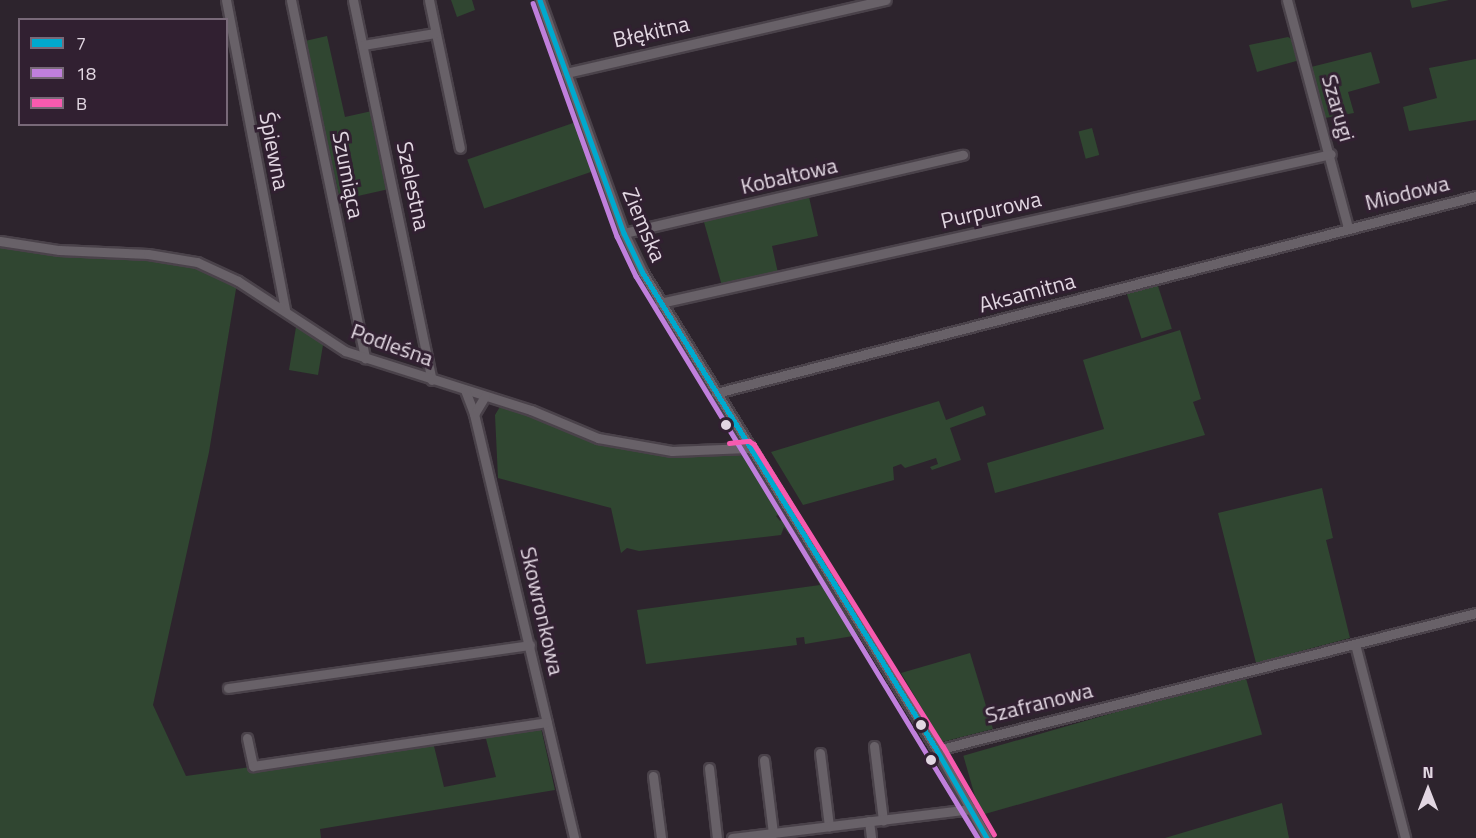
<!DOCTYPE html>
<meta charset="utf-8">
<style>
body{margin:0}
#map{position:relative;width:1476px;height:838px;overflow:hidden;background:#2d242d;font-family:"Titillium Web",sans-serif}
div>[style]{position:absolute}
.green>*{inset:0;background:#304631;transform-origin:0 0}
.roads{filter:drop-shadow(2px 0 #4a424a) drop-shadow(-2px 0 #4a424a) drop-shadow(0 2px #4a424a) drop-shadow(0 -2px #4a424a)}
.minor>*{height:9px;margin:-4.5px;padding:0 4.5px;transform-origin:4.5px;border-radius:4.5px;background:#686168}
.bus-1>*{height:4.5px;margin:-2.25px;padding:0 2.25px;transform-origin:2.25px;border-radius:2.25px;background:#00a9ce}
.bus-2>*{height:4.5px;margin:-2.25px;padding:0 2.25px;transform-origin:2.25px;border-radius:2.25px;background:#c07fdc}
.bus-3>*{height:4.5px;margin:-2.25px;padding:0 2.25px;transform-origin:2.25px;border-radius:2.25px;background:#f75aaf}
.dots>*{width:16px;height:16px;translate:-50% -50%;box-sizing:border-box;border:3px solid #312031;border-radius:50%}
span{translate:-50% -50%;white-space:nowrap;text-align:center;line-height:1.15;-webkit-text-stroke:6px #312031;paint-order:stroke}
.street-label{font-size:22px;color:#e2d7e2}
.legend{position:absolute;left:18px;top:18px;width:210px;height:108px;box-sizing:border-box;background:#312031;border:2px solid #786978;margin:0;padding:8px 10px;list-style:none;font-size:18px;color:#e2d7e2}
.legend li{display:flex;align-items:center;gap:12px;height:30px}
.legend b{width:30px;border:2px solid #786978}
.north{position:absolute;left:1398px;top:760px;width:60px;height:60px;-webkit-text-stroke:4px #312031;paint-order:stroke;rotate:0deg;font-size:16px;font-weight:700;line-height:24px;text-align:center;color:#e2d7e2}
.north::after{content:'';display:block;margin:auto;width:21px;height:27px;background:#e2d7e2;clip-path:polygon(50% 0,100% 100%,50% 72%,0 100%)}
</style>
<div id="map">
<div class="green">
<div style="clip-path:polygon(451px 0,472px 0,475px 10px,457px 17px)"></div>
<div style="clip-path:polygon(1410px 0,1449px 0,1412px 8px)"></div>
<div style="clip-path:polygon(327px 36px,345px 117px,372px 111px,389px 189px,340px 200px,305px 41px)"></div>
<div style="clip-path:polygon(1288px 37px,1295px 41px,1300px 60px,1257px 72px,1249px 45px)"></div>
<div style="clip-path:polygon(1371px 52px,1380px 83px,1348px 92px,1354px 113px,1325px 118px,1311px 67px)"></div>
<div style="clip-path:polygon(1476px 59px,1476px 120px,1409px 131px,1403px 107px,1437px 98px,1429px 68px)"></div>
<div style="left:576px;top:122px;width:52px;height:115px;rotate:71deg"></div>
<div style="left:1092px;top:128px;width:28px;height:14px;rotate:75deg"></div>
<div style="clip-path:polygon(809px 197px,818px 236px,772px 246px,778px 273px,722px 286px,702px 215px,783px 198px,784px 202px)"></div>
<div style="clip-path:polygon(0 245px,148px 257px,198px 266px,237px 283px,209px 452px,153px 705px,186px 776px,433px 742px,444px 787px,496px 777px,485px 735px,541px 728px,555px 790px,320px 829px,321px 838px,0 838px)"></div>
<div style="left:1157px;top:283px;width:48px;height:32px;rotate:72deg"></div>
<div style="clip-path:polygon(297px 321px,323px 345px,318px 375px,289px 370px)"></div>
<div style="clip-path:polygon(1180px 330px,1201px 399px,1193px 402px,1205px 435px,995px 493px,987px 463px,1104px 429px,1083px 360px)"></div>
<div style="clip-path:polygon(939px 401px,946px 420px,983px 406px,986px 415px,950px 428px,961px 460px,932px 470px,930px 467px,938px 464px,936px 458px,905px 468px,901px 464px,893px 467px,894px 480px,803px 505px,771px 452px)"></div>
<div style="clip-path:polygon(501px 405px,622px 449px,747px 456px,782px 513px,776px 516px,780px 521px,785px 516px,794px 532px,789px 534px,784px 527px,781px 535px,639px 551px,627px 548px,621px 553px,611px 508px,498px 478px,495px 415px)"></div>
<div style="clip-path:polygon(1322px 488px,1333px 538px,1326px 540px,1350px 638px,1256px 663px,1218px 513px)"></div>
<div style="clip-path:polygon(808px 549px,859px 635px,805px 644px,804px 637px,796px 638px,797px 645px,646px 664px,637px 610px,820px 585px,802px 551px)"></div>
<div style="clip-path:polygon(970px 653px,993px 729px,942px 742px,901px 673px)"></div>
<div style="left:1245px;top:675px;width:62px;height:293px;rotate:74deg"></div>
<div style="clip-path:polygon(1282px 803px,1289px 838px,1165px 838px)"></div>
</div>
<div class="roads">
<div class="minor">
<div style="left:226px;top:0;width:315px;rotate:79.2deg"></div>
<div style="left:291px;top:0;width:366px;rotate:78.3deg"></div>
<div style="left:353px;top:0;width:388px;rotate:78.3deg"></div>
<div style="left:429px;top:0;width:151px;rotate:78.2deg"></div>
<div style="left:540px;top:0;width:248px;rotate:70.2deg"></div>
<div style="left:624px;top:233px;width:44px;rotate:64.6deg"></div>
<div style="left:643px;top:273px;width:560px;rotate:58.35deg"></div>
<div style="left:937px;top:750px;width:101px;rotate:60.4deg"></div>
<div style="left:1287px;top:0;width:235px;rotate:75deg"></div>
<div style="left:363px;top:45px;width:73px;rotate:-9.5deg"></div>
<div style="left:566px;top:73px;width:328px;rotate:-12.9deg"></div>
<div style="left:624px;top:233px;width:348px;rotate:-13deg"></div>
<div style="left:0;top:241px;width:60px;rotate:8.7deg"></div>
<div style="left:59px;top:250px;width:89px;rotate:2.6deg"></div>
<div style="left:148px;top:254px;width:50px;rotate:9.3deg"></div>
<div style="left:197px;top:262px;width:45px;rotate:24.9deg"></div>
<div style="left:238px;top:281px;width:128px;rotate:33.2deg"></div>
<div style="left:345px;top:351px;width:195px;rotate:17.6deg"></div>
<div style="left:531px;top:410px;width:73px;rotate:22.7deg"></div>
<div style="left:598px;top:438px;width:75px;rotate:10deg"></div>
<div style="left:672px;top:451px;width:76px;rotate:-2.3deg"></div>
<div style="left:660px;top:303px;width:687px;rotate:-12.52deg"></div>
<div style="left:465px;top:390px;width:26px;rotate:69deg"></div>
<div style="left:716px;top:393px;width:785px;rotate:-14.53deg"></div>
<div style="left:485px;top:396px;width:21px;rotate:121deg"></div>
<div style="left:474px;top:414px;width:436px;rotate:76.7deg"></div>
<div style="left:1355px;top:644px;width:200px;rotate:75.5deg"></div>
<div style="left:228px;top:688px;width:305px;rotate:-8.1deg"></div>
<div style="left:247px;top:738px;width:29px;rotate:78deg"></div>
<div style="left:253px;top:766px;width:297px;rotate:-8.5deg"></div>
<div style="left:874px;top:746px;width:75px;rotate:83.1deg"></div>
<div style="left:937px;top:750px;width:556px;rotate:-14.26deg"></div>
<div style="left:820px;top:753px;width:74px;rotate:83deg"></div>
<div style="left:764px;top:760px;width:74px;rotate:83deg"></div>
<div style="left:709px;top:768px;width:70px;rotate:83.5deg"></div>
<div style="left:653px;top:776px;width:63px;rotate:82.6deg"></div>
<div style="left:869px;top:821px;width:17px;rotate:83deg"></div>
<div style="left:732px;top:838px;width:241px;rotate:-6.9deg"></div>
</div>
</div>
<div class="bus-1">
<div style="left:540px;top:0;width:248px;rotate:70.2deg"></div>
<div style="left:624px;top:233px;width:44px;rotate:64.6deg"></div>
<div style="left:643px;top:273px;width:560px;rotate:58.35deg"></div>
<div style="left:937px;top:750px;width:101px;rotate:60.4deg"></div>
</div>
<div class="bus-2">
<div style="left:533px;top:3px;width:248px;rotate:70.2deg"></div>
<div style="left:617px;top:236px;width:44px;rotate:64.6deg"></div>
<div style="left:636px;top:276px;width:658px;rotate:58.68deg"></div>
</div>
<div class="bus-3">
<div style="left:729px;top:443px;width:20px;rotate:-6deg"></div>
<div style="left:749px;top:441px;width:6px;rotate:31deg"></div>
<div style="left:754px;top:444px;width:356px;rotate:58deg"></div>
<div style="left:943px;top:746px;width:102px;rotate:59.9deg"></div>
</div>
<div class="dots">
<div style="left:726px;top:425px;background:#e2d7e2"></div>
<div style="left:921px;top:725px;background:#e2d7e2"></div>
<div style="left:931px;top:760px;background:#e2d7e2"></div>
</div>
<div class="street-label">
<span style="left:651px;top:32px;rotate:-13deg">Błękitna</span>
<span style="left:1338px;top:108px;rotate:74deg">Szarugi</span>
<span style="left:274px;top:151px;rotate:79deg">Śpiewna</span>
<span style="left:348px;top:175px;rotate:79deg">Szumiąca</span>
<span style="left:789px;top:176px;rotate:-13deg">Kobaltowa</span>
<span style="left:413px;top:186px;rotate:78deg">Szelestna</span>
<span style="left:1407px;top:193px;rotate:-14deg">Miodowa</span>
<span style="left:991px;top:210px;rotate:-13deg">Purpurowa</span>
<span style="left:644px;top:225px;rotate:67deg">Ziemska</span>
<span style="left:1027px;top:293px;rotate:-15deg">Aksamitna</span>
<span style="left:392px;top:345px;rotate:20deg">Podleśna</span>
<span style="left:542px;top:611px;rotate:77deg">Skowronkowa</span>
<span style="left:1039px;top:703px;rotate:-14deg">Szafranowa</span>
</div>
<ul class="legend">
<li><b style="height:8px;background:#00a9ce"></b>7</li>
<li><b style="height:8px;background:#c07fdc"></b>18</li>
<li><b style="height:8px;background:#f75aaf"></b>B</li>
</ul>
<div class="north">N</div>
</div>
